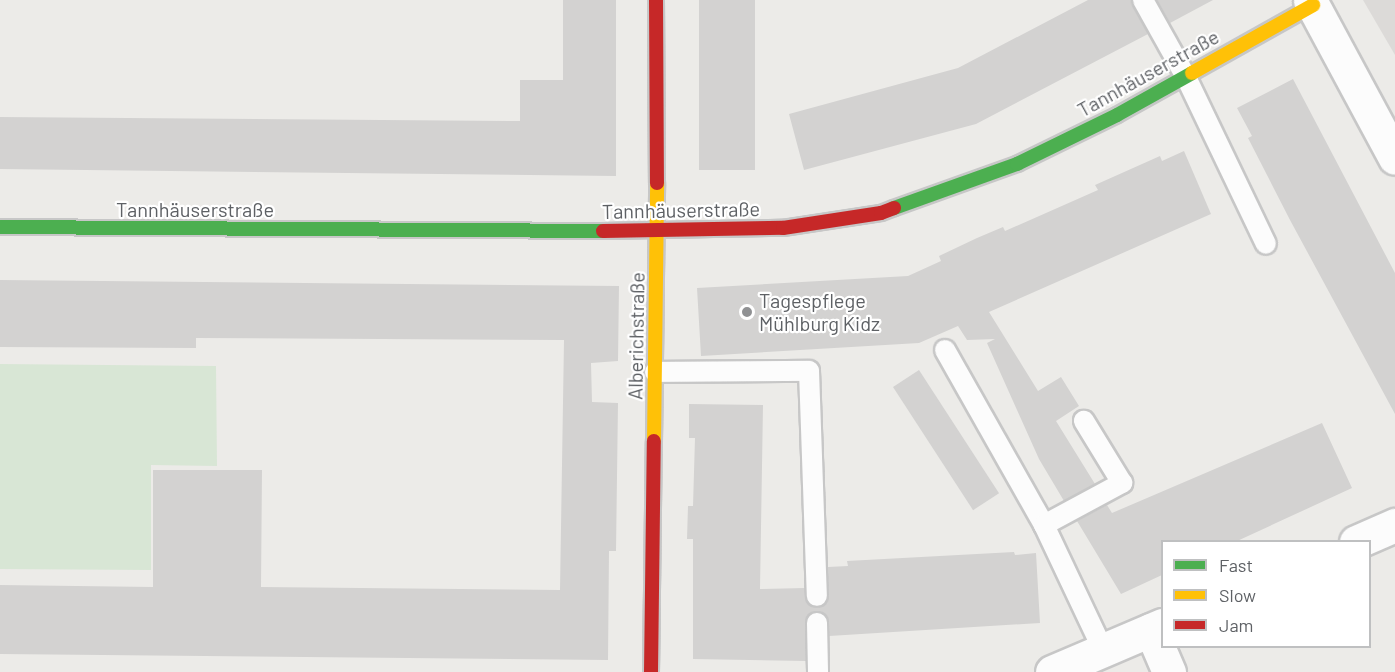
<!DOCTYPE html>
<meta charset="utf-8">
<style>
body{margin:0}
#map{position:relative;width:1395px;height:672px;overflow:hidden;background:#ecebe8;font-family:Barlow,sans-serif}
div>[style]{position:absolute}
.industrial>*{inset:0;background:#dcdad8}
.green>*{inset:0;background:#d8e6d5}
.building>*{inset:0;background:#d3d2d1;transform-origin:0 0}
.roads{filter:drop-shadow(2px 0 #c7c7c7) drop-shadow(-2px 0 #c7c7c7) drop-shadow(0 2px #c7c7c7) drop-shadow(0 -2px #c7c7c7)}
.lane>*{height:20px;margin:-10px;padding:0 10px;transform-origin:10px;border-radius:10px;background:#fcfcfc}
.street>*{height:33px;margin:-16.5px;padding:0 16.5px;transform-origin:16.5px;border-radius:16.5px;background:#fcfcfc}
.fast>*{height:14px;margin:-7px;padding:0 7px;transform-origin:7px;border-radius:7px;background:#4caf50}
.slow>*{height:14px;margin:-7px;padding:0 7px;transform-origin:7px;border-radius:7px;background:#ffc107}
.jam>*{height:14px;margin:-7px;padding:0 7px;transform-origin:7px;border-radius:7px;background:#c62828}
.dots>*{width:16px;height:16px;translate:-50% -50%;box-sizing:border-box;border:3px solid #fff;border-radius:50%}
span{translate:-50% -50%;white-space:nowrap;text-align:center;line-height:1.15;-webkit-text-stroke:4.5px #fff;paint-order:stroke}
.street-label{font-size:20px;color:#5e6165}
.poi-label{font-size:20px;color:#5e6165}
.left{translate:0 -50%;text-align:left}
.legend{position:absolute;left:1161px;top:540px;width:210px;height:108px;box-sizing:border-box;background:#fff;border:2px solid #bfc0c1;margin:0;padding:8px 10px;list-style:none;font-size:18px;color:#5e6165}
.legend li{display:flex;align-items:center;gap:12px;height:30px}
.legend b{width:30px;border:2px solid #bfc0c1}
</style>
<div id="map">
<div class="industrial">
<div style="clip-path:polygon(1363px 0,1395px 0,1395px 55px)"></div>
</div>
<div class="green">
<div style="clip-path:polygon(0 364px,216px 366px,217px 466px,151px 465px,151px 570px,0 569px)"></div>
</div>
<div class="building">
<div style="clip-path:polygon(563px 0,616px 0,616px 176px,0 169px,0 117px,520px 121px,520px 80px,563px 80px)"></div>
<div style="left:699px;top:0;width:56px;height:170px"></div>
<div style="clip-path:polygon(1088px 0,1131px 0,1148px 34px,976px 124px,804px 170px,789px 114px,958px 68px)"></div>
<div style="clip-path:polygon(1157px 0,1213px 0,1170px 23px)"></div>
<div style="clip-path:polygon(1293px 79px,1395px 273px,1395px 414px,1290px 220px,1248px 138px,1252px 136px,1237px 108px)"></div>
<div style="clip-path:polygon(1184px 151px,1211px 214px,989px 312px,1038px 391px,1061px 377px,1079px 406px,1056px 421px,1095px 484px,1064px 501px,1039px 459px,987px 343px,995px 339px,967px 340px,958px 326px,919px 343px,701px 356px,697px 288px,908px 276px,941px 261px,939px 256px,977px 238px,1003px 227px,1005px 231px,1098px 190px,1095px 185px,1160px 156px,1162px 161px)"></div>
<div style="clip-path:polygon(0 280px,619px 286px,618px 361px,591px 363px,592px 402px,618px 403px,616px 551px,609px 551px,608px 660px,0 654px,0 585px,153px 587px,153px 470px,262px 470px,261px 587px,560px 590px,564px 340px,196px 338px,196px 348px,0 347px)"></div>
<div style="left:919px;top:370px;width:147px;height:31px;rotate:57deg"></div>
<div style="clip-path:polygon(689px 404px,763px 405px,760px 589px,805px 588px,807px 603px,818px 608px,828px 601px,828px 567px,848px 566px,847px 561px,1014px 552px,1015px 555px,1036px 553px,1040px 623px,829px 636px,828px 617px,816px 611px,810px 613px,805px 623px,806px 661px,693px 659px,693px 539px,687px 539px,688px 506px,693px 506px,695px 438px,689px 438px)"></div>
<div style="clip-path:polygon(1322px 423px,1352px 488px,1235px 542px,1162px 542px,1162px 575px,1121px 594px,1077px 521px,1107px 505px,1112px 513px)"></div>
</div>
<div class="roads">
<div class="lane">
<div style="left:1143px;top:0;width:86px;rotate:60.8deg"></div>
<div style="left:1185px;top:75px;width:187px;rotate:64.4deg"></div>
<div style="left:945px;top:350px;width:201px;rotate:60.5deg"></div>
<div style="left:1044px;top:525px;width:138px;rotate:64.7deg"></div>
<div style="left:655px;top:372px;width:154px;rotate:-0.4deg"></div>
<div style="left:809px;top:371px;width:225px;rotate:88deg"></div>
<div style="left:1044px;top:525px;width:89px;rotate:-28.3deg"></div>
<div style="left:1122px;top:483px;width:73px;rotate:-121.5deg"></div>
<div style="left:817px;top:623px;width:49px;rotate:88.8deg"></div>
</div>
<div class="street">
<div style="left:1310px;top:0;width:179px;rotate:61.7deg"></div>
<div style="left:1356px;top:542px;width:43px;rotate:-23.6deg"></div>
<div style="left:1151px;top:630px;width:46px;rotate:66.8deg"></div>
<div style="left:1052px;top:672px;width:120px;rotate:-23.1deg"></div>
</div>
<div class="fast">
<div style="left:894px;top:208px;width:131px;rotate:-19.7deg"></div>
<div style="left:1017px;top:164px;width:111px;rotate:-26.1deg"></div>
<div style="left:1117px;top:115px;width:86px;rotate:-29.2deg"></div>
<div style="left:0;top:227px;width:603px;rotate:0.38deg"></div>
</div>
<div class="slow">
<div style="left:1192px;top:73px;width:139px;rotate:-29.3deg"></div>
<div style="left:654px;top:441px;width:258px;rotate:-89.3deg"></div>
</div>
<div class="jam">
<div style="left:656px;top:0;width:183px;rotate:89.7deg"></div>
<div style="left:603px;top:231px;width:180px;rotate:-1deg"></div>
<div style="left:783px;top:228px;width:99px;rotate:-8.7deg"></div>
<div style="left:881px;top:213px;width:14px;rotate:-21deg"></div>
<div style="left:651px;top:672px;width:231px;rotate:-89.3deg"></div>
</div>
</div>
<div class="dots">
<div style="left:747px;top:312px;background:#909193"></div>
</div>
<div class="street-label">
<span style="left:1148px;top:73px;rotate:-29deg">Tannhäuserstraße</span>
<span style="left:195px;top:209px">Tannhäuserstraße</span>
<span style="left:681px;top:210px;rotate:-1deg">Tannhäuserstraße</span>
<span style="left:636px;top:336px;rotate:-89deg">Alberichstraße</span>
</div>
<div class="poi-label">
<span class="left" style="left:759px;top:312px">Tagespflege<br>Mühlburg Kidz</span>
</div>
<ul class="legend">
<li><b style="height:8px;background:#4caf50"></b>Fast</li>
<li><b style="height:8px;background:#ffc107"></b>Slow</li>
<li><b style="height:8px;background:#c62828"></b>Jam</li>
</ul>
</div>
